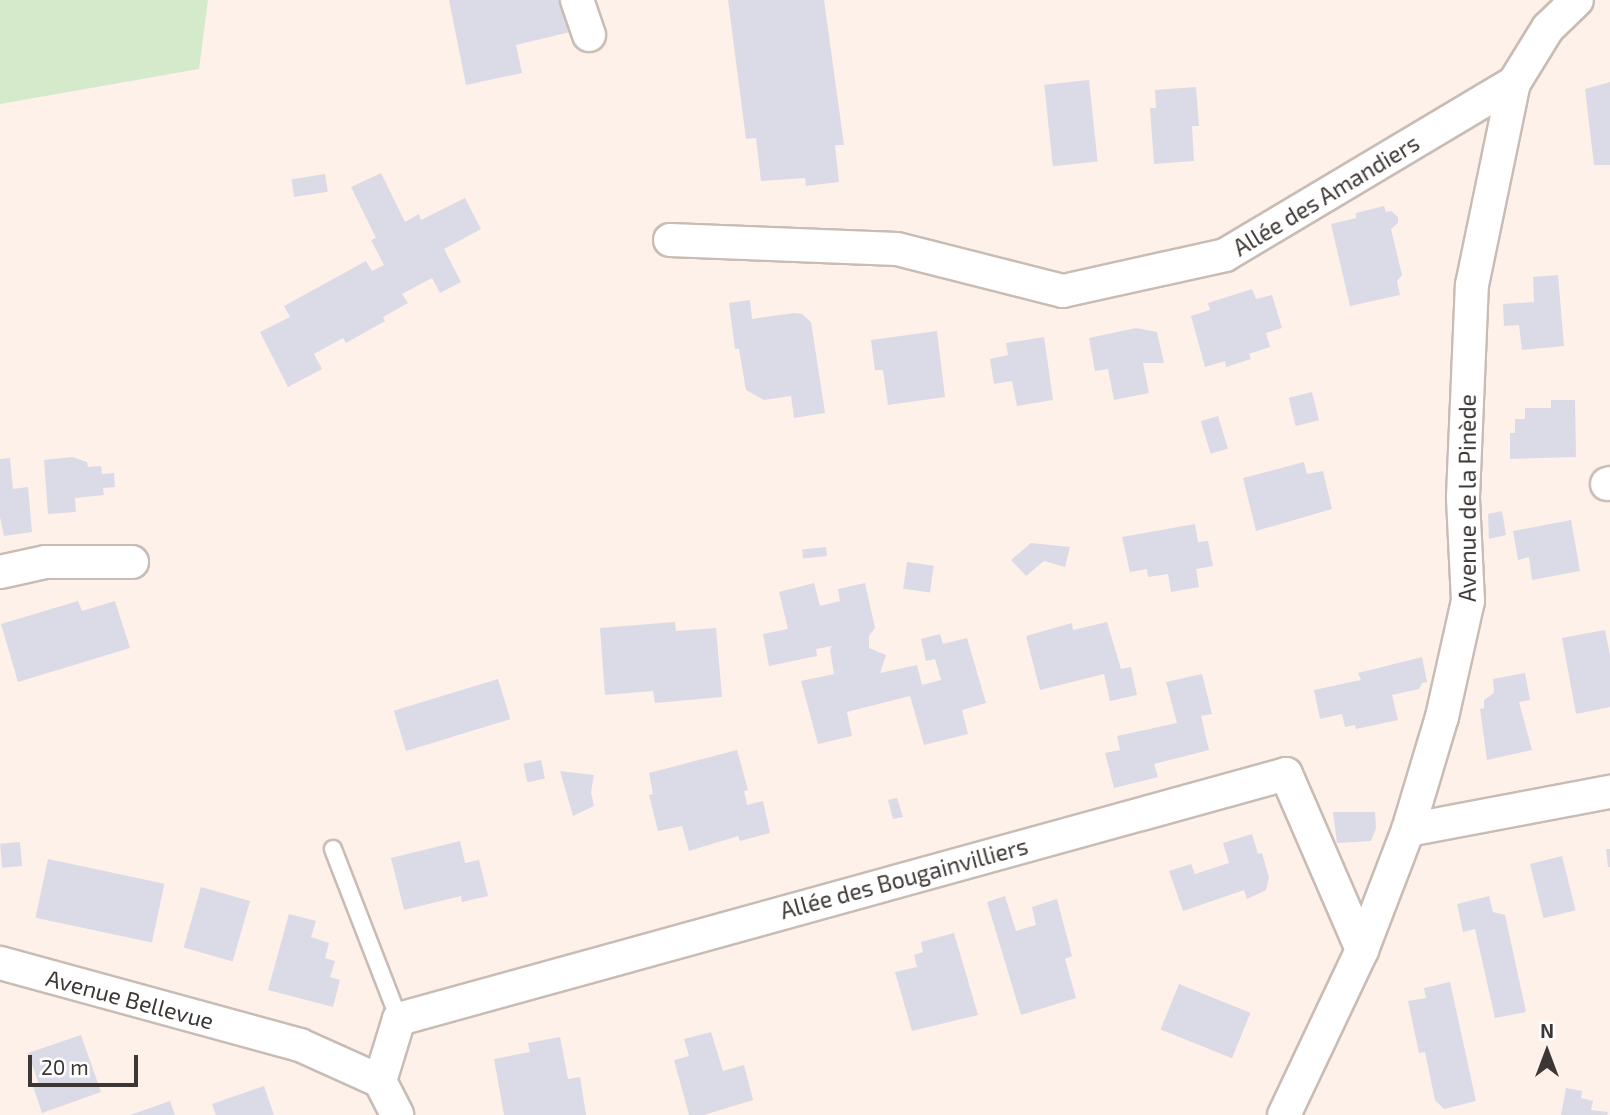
<!DOCTYPE html>
<meta charset="utf-8">
<style>
body{margin:0}
#map{position:relative;width:1610px;height:1115px;overflow:hidden;background:#fef1e9;font-family:"Exo 2",sans-serif}
div>[style]{position:absolute}
.green>*{inset:0;background:#d5eaca}
.building>*{inset:0;background:#dbdae7;transform-origin:0 0}
.roads{filter:drop-shadow(2px 0 #c8bcb5) drop-shadow(-2px 0 #c8bcb5) drop-shadow(0 2px #c8bcb5) drop-shadow(0 -2px #c8bcb5)}
.service>*{height:16px;margin:-8px;padding:0 8px;transform-origin:8px;border-radius:8px;background:#fff}
.minor>*{height:32px;margin:-16px;padding:0 16px;transform-origin:16px;border-radius:16px;background:#fff}
span{translate:-50% -50%;white-space:nowrap;text-align:center;line-height:1.15;-webkit-text-stroke:5px #fff;paint-order:stroke}
.street-label{font-size:23px;color:#3c3735}
.north{position:absolute;left:1512px;top:1017px;width:70px;height:70px;-webkit-text-stroke:5px #fff;paint-order:stroke;rotate:0deg;font-size:19px;font-weight:700;line-height:28px;text-align:center;color:#3c3735}
.north::after{content:'';display:block;margin:auto;width:24px;height:32px;background:#3c3735;clip-path:polygon(50% 0,100% 100%,50% 72%,0 100%)}
.scale{position:absolute;left:28px;top:1055px;width:110px;height:32px;box-sizing:border-box;border:4px solid #3c3735;border-top:0;padding-left:9px;font-size:21px;line-height:24px;white-space:nowrap;color:#3c3735;-webkit-text-stroke:5px #fff;paint-order:stroke}
</style>
<div id="map">
<div class="green">
<div style="clip-path:polygon(0 0,208px 0,199px 69px,0 104px)"></div>
</div>
<div class="building">
<div style="clip-path:polygon(449px 0,564px 0,570px 32px,516px 45px,522px 73px,466px 85px)"></div>
<div style="clip-path:polygon(728px 0,824px 0,844px 145px,835px 145px,839px 182px,806px 186px,805px 178px,761px 181px,756px 138px,746px 139px)"></div>
<div style="left:1089px;top:80px;width:82px;height:45px;rotate:84deg"></div>
<div style="clip-path:polygon(1610px 82px,1610px 165px,1594px 165px,1585px 89px)"></div>
<div style="clip-path:polygon(1196px 87px,1199px 126px,1192px 126px,1194px 161px,1154px 164px,1150px 108px,1156px 108px,1155px 90px)"></div>
<div style="clip-path:polygon(381px 173px,405px 222px,419px 214px,421px 220px,465px 198px,481px 229px,444px 249px,461px 282px,440px 293px,432px 278px,402px 294px,408px 303px,383px 317px,385px 321px,346px 343px,343px 338px,314px 354px,322px 369px,288px 387px,260px 332px,290px 317px,284px 306px,366px 261px,372px 271px,384px 265px,371px 240px,376px 238px,351px 187px)"></div>
<div style="left:325px;top:174px;width:18px;height:34px;rotate:81deg"></div>
<div style="clip-path:polygon(1384px 206px,1386px 212px,1391px 211px,1398px 217px,1398px 223px,1391px 229px,1402px 275px,1397px 281px,1400px 295px,1350px 306px,1331px 224px,1356px 218px,1356px 213px)"></div>
<div style="clip-path:polygon(1558px 275px,1564px 346px,1522px 350px,1519px 325px,1504px 326px,1503px 304px,1534px 302px,1533px 277px)"></div>
<div style="clip-path:polygon(1252px 289px,1256px 299px,1272px 295px,1282px 328px,1266px 333px,1270px 347px,1249px 354px,1251px 359px,1226px 367px,1225px 361px,1205px 367px,1191px 316px,1210px 310px,1208px 303px)"></div>
<div style="clip-path:polygon(750px 300px,752px 319px,794px 313px,802px 314px,811px 322px,825px 413px,794px 418px,791px 396px,764px 400px,746px 390px,739px 349px,735px 349px,729px 303px)"></div>
<div style="clip-path:polygon(1136px 328px,1157px 332px,1164px 363px,1143px 363px,1149px 393px,1114px 400px,1108px 369px,1095px 371px,1089px 338px)"></div>
<div style="clip-path:polygon(937px 331px,945px 397px,888px 405px,883px 370px,875px 370px,871px 340px)"></div>
<div style="clip-path:polygon(1044px 337px,1053px 400px,1017px 406px,1012px 381px,994px 384px,990px 359px,1008px 355px,1006px 343px)"></div>
<div style="left:1312px;top:392px;width:29px;height:24px;rotate:76deg"></div>
<div style="clip-path:polygon(1551px 400px,1575px 400px,1576px 457px,1510px 459px,1510px 433px,1515px 433px,1515px 419px,1525px 419px,1525px 408px,1551px 408px)"></div>
<div style="left:1218px;top:416px;width:34px;height:18px;rotate:73deg"></div>
<div style="clip-path:polygon(72px 457px,87px 462px,88px 467px,101px 466px,102px 474px,114px 473px,115px 487px,103px 488px,104px 495px,75px 498px,76px 512px,48px 514px,44px 460px)"></div>
<div style="clip-path:polygon(10px 458px,13px 489px,28px 487px,32px 532px,4px 536px,0 517px,0 459px)"></div>
<div style="clip-path:polygon(1304px 462px,1307px 474px,1323px 471px,1332px 509px,1256px 531px,1243px 478px)"></div>
<div style="clip-path:polygon(1502px 511px,1506px 535px,1489px 539px,1488px 514px)"></div>
<div style="clip-path:polygon(1571px 520px,1580px 571px,1532px 580px,1529px 557px,1518px 560px,1513px 531px)"></div>
<div style="clip-path:polygon(1195px 524px,1198px 542px,1208px 541px,1213px 566px,1196px 569px,1199px 587px,1171px 592px,1168px 574px,1148px 577px,1147px 569px,1130px 572px,1122px 537px)"></div>
<div style="clip-path:polygon(1031px 543px,1070px 547px,1065px 567px,1044px 561px,1026px 576px,1011px 560px)"></div>
<div style="left:826px;top:547px;width:9px;height:24px;rotate:84deg"></div>
<div style="left:907px;top:562px;width:27px;height:27px;rotate:8deg"></div>
<div style="clip-path:polygon(814px 583px,820px 606px,840px 601px,838px 589px,865px 583px,875px 628px,869px 636px,869px 648px,886px 655px,880px 673px,917px 665px,922px 685px,941px 680px,935px 659px,926px 661px,921px 639px,940px 634px,943px 644px,967px 638px,986px 703px,962px 710px,968px 734px,924px 745px,910px 696px,847px 712px,852px 736px,818px 744px,801px 681px,834px 674px,830px 650px,832px 646px,816px 649px,817px 656px,769px 666px,763px 634px,788px 629px,779px 592px)"></div>
<div style="clip-path:polygon(78px 601px,82px 611px,115px 601px,130px 648px,18px 682px,1px 624px)"></div>
<div style="clip-path:polygon(675px 622px,676px 631px,716px 628px,722px 697px,655px 703px,653px 691px,605px 695px,600px 628px)"></div>
<div style="clip-path:polygon(1107px 622px,1121px 669px,1131px 667px,1137px 695px,1110px 701px,1104px 674px,1040px 690px,1026px 636px,1072px 623px,1073px 630px)"></div>
<div style="clip-path:polygon(1605px 630px,1610px 655px,1610px 707px,1576px 714px,1562px 638px)"></div>
<div style="clip-path:polygon(1422px 657px,1427px 682px,1422px 683px,1419px 689px,1392px 695px,1398px 720px,1356px 729px,1355px 725px,1345px 727px,1342px 714px,1320px 719px,1314px 690px,1361px 680px,1358px 673px)"></div>
<div style="clip-path:polygon(1525px 673px,1530px 700px,1519px 702px,1532px 750px,1487px 760px,1480px 709px,1484px 708px,1484px 700px,1494px 693px,1493px 679px)"></div>
<div style="clip-path:polygon(1202px 674px,1212px 714px,1201px 716px,1209px 750px,1154px 764px,1158px 777px,1114px 788px,1105px 753px,1120px 750px,1117px 736px,1177px 723px,1166px 682px)"></div>
<div style="left:498px;top:679px;width:42px;height:109px;rotate:73deg"></div>
<div style="clip-path:polygon(737px 750px,748px 790px,744px 791px,747px 805px,763px 801px,770px 833px,740px 841px,738px 836px,689px 851px,682px 826px,658px 831px,649px 795px,653px 794px,649px 773px)"></div>
<div style="left:541px;top:760px;width:19px;height:18px;rotate:78deg"></div>
<div style="clip-path:polygon(560px 771px,594px 775px,591px 792px,594px 806px,573px 816px)"></div>
<div style="clip-path:polygon(897px 798px,903px 817px,893px 819px,888px 800px)"></div>
<div style="clip-path:polygon(1333px 812px,1375px 812px,1376px 828px,1371px 841px,1337px 843px)"></div>
<div style="clip-path:polygon(1252px 834px,1258px 854px,1262px 853px,1269px 878px,1266px 890px,1247px 899px,1244px 890px,1183px 911px,1169px 871px,1191px 864px,1195px 874px,1229px 863px,1223px 843px)"></div>
<div style="clip-path:polygon(460px 841px,465px 863px,479px 860px,488px 896px,462px 902px,461px 896px,404px 910px,391px 858px)"></div>
<div style="left:20px;top:842px;width:24px;height:20px;rotate:85deg"></div>
<div style="clip-path:polygon(1606px 849px,1610px 849px,1610px 867px,1608px 867px)"></div>
<div style="left:1562px;top:856px;width:56px;height:33px;rotate:76deg"></div>
<div style="left:48px;top:859px;width:119px;height:60px;rotate:12deg"></div>
<div style="left:201px;top:887px;width:51px;height:63px;rotate:16deg"></div>
<div style="clip-path:polygon(1005px 896px,1016px 931px,1036px 925px,1032px 907px,1057px 899px,1072px 956px,1065px 959px,1076px 998px,1021px 1015px,987px 902px)"></div>
<div style="clip-path:polygon(1489px 896px,1493px 912px,1505px 915px,1526px 1012px,1495px 1018px,1475px 929px,1463px 932px,1457px 904px)"></div>
<div style="clip-path:polygon(289px 914px,316px 921px,311px 937px,329px 943px,325px 958px,335px 961px,330px 977px,340px 980px,333px 1007px,268px 990px)"></div>
<div style="clip-path:polygon(954px 933px,978px 1015px,912px 1031px,895px 972px,917px 967px,914px 955px,923px 952px,921px 942px)"></div>
<div style="clip-path:polygon(1450px 982px,1476px 1101px,1444px 1109px,1435px 1100px,1425px 1052px,1419px 1053px,1408px 1001px,1426px 998px,1424px 988px)"></div>
<div style="left:1179px;top:984px;width:77px;height:49px;rotate:22deg"></div>
<div style="clip-path:polygon(711px 1032px,723px 1071px,744px 1065px,753px 1100px,704px 1115px,689px 1115px,674px 1060px,689px 1056px,684px 1039px)"></div>
<div style="clip-path:polygon(81px 1035px,101px 1092px,42px 1113px,33px 1086px,39px 1084px,28px 1053px)"></div>
<div style="clip-path:polygon(560px 1037px,568px 1079px,580px 1077px,586px 1115px,504px 1115px,494px 1059px,530px 1052px,528px 1043px)"></div>
<div style="clip-path:polygon(264px 1086px,274px 1115px,216px 1115px,212px 1104px)"></div>
<div style="clip-path:polygon(1566px 1088px,1582px 1091px,1581px 1098px,1593px 1101px,1591px 1110px,1608px 1112px,1607px 1115px,1561px 1115px)"></div>
<div style="clip-path:polygon(170px 1101px,175px 1115px,130px 1115px)"></div>
</div>
<div class="roads">
<div class="service">
<div style="left:333px;top:849px;width:182px;rotate:68.8deg"></div>
</div>
<div class="minor">
<div style="left:577px;top:0;width:37px;rotate:71deg"></div>
<div style="left:670px;top:240px;width:227px;rotate:2.3deg"></div>
<div style="left:897px;top:249px;width:171px;rotate:14.2deg"></div>
<div style="left:1063px;top:291px;width:166px;rotate:-12.5deg"></div>
<div style="left:1225px;top:255px;width:336px;rotate:-30.8deg"></div>
<div style="left:1607px;top:484px;width:3px;rotate:-18deg"></div>
<div style="left:0;top:572px;width:47px;rotate:-12.3deg"></div>
<div style="left:46px;top:562px;width:86px"></div>
<div style="left:1408px;top:830px;width:206px;rotate:-10.7deg"></div>
<div style="left:0;top:963px;width:311px;rotate:15.3deg"></div>
<div style="left:300px;top:1045px;width:88px;rotate:24.2deg"></div>
<div style="left:380px;top:1081px;width:38px;rotate:63deg"></div>
<div style="left:380px;top:1081px;width:65px;rotate:-73deg"></div>
<div style="left:399px;top:1019px;width:920px;rotate:-15.44deg"></div>
<div style="left:1286px;top:774px;width:192px;rotate:66.6deg"></div>
<div style="left:1284px;top:1115px;width:183px;rotate:-64.7deg"></div>
<div style="left:1362px;top:950px;width:129px;rotate:-69deg"></div>
<div style="left:1408px;top:830px;width:118px;rotate:-73.3deg"></div>
<div style="left:1442px;top:717px;width:119px;rotate:-77.4deg"></div>
<div style="left:1468px;top:601px;width:104px;rotate:-92.8deg"></div>
<div style="left:1463px;top:497px;width:212px;rotate:-87.6deg"></div>
<div style="left:1472px;top:285px;width:206px;rotate:-78.3deg"></div>
<div style="left:1514px;top:83px;width:65px;rotate:-58.3deg"></div>
<div style="left:1548px;top:28px;width:40px;rotate:-44deg"></div>
</div>
</div>
<div class="street-label">
<span style="left:1326px;top:195px;rotate:-31deg">Allée des Amandiers</span>
<span style="left:1467px;top:498px;rotate:-90deg">Avenue de la Pinède</span>
<span style="left:904px;top:878px;rotate:-15deg">Allée des Bougainvilliers</span>
<span style="left:130px;top:999px;rotate:15deg">Avenue Bellevue</span>
</div>
<div class="north">N</div>
<div class="scale">20 m</div>
</div>
